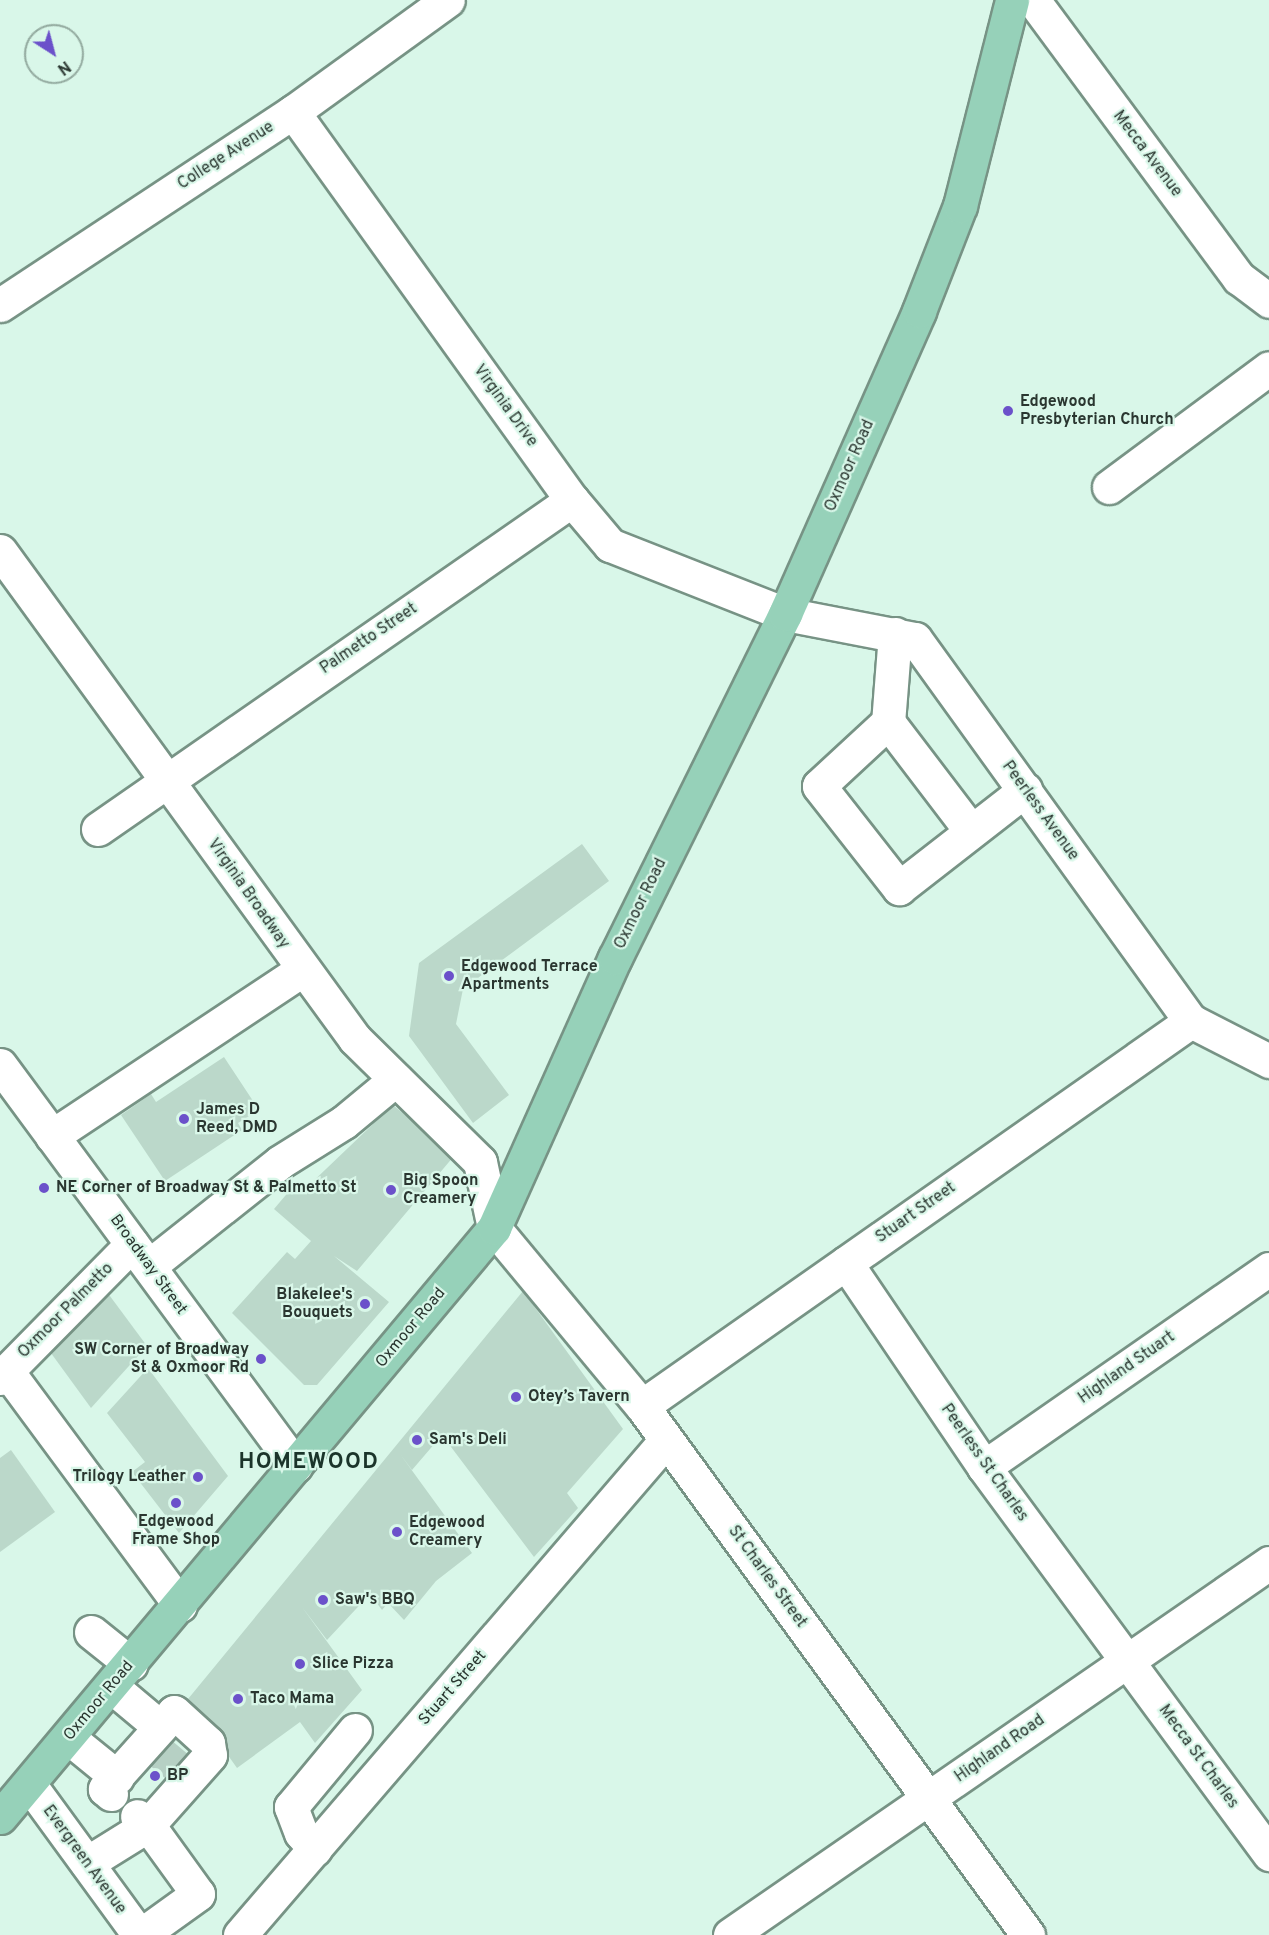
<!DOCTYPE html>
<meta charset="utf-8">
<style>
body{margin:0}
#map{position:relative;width:1269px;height:1935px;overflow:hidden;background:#d9f7e9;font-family:Overpass,sans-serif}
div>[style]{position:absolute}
.building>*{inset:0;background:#bbd8ca}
.minor-tunnel>*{height:33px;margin-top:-16.5px;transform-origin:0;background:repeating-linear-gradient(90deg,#b6d0c4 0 33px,transparent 0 49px)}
.roads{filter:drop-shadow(2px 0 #779385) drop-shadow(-2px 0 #779385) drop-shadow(0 2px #779385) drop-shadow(0 -2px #779385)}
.minor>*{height:33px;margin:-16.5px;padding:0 16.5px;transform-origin:16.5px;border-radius:16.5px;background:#fff}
.major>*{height:33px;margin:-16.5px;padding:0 16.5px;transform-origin:16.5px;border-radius:16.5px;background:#96d1b9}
.dots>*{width:16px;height:16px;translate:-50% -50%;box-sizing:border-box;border:3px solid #d9f7e9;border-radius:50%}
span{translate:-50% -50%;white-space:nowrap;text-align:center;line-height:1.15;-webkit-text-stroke:4.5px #d9f7e9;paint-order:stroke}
.street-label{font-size:16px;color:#2a3630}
.poi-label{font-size:16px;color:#2a3630;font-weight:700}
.left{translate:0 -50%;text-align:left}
.right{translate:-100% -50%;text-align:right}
.district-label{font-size:22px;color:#1b342a;font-weight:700;letter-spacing:1.5px}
.north{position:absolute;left:24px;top:24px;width:60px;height:60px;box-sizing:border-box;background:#d9f7e9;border:2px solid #93aa9f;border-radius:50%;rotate:144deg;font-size:16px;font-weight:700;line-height:24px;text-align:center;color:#2a3630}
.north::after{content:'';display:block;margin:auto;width:21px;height:27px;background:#6b51ca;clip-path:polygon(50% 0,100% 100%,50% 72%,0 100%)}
</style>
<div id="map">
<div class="building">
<div style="clip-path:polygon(582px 844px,609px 881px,463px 989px,456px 1024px,509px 1095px,473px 1123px,409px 1036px,419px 963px)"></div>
<div style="clip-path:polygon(224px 1057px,259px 1110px,238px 1123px,242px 1130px,165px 1181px,121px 1115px,151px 1094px,156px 1102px)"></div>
<div style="clip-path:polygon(393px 1105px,454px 1156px,357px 1271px,334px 1256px,389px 1302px,317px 1385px,304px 1385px,232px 1313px,287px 1252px,295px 1259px,311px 1241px,274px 1209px,296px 1183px,304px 1190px)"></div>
<div style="clip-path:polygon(104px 1288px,147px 1346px,91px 1408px,48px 1349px)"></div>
<div style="clip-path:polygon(523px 1291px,623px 1429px,567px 1493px,578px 1508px,534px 1557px,442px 1435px,412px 1470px,400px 1454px,472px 1553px,436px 1581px,404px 1620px,388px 1603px,382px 1610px,370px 1594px,327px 1640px,302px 1607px,362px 1690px,315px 1743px,300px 1722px,237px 1768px,188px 1699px)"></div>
<div style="clip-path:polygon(148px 1368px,228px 1476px,179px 1533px,132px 1472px,145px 1462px,107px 1413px)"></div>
<div style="clip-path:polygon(11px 1450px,55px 1512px,0 1552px,0 1458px)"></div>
</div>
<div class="minor-tunnel">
<div style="left:153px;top:1746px;width:33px;rotate:40deg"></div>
</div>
<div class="roads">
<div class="minor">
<div style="left:1033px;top:0;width:346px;rotate:53.5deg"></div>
<div style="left:1239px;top:278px;width:38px;rotate:37deg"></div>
<div style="left:293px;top:112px;width:478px;rotate:54.3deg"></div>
<div style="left:572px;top:500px;width:59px;rotate:49.8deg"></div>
<div style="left:610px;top:545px;width:188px;rotate:21.5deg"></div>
<div style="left:785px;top:614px;width:132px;rotate:10.9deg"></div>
<div style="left:915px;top:639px;width:471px;rotate:54.2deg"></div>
<div style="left:1191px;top:1021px;width:88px;rotate:27.1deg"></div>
<div style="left:0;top:305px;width:351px;rotate:-33.4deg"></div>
<div style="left:293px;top:112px;width:191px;rotate:-35.9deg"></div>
<div style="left:1109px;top:487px;width:199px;rotate:-36.6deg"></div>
<div style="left:0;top:551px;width:603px;rotate:53.97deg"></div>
<div style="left:355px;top:1039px;width:175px;rotate:44.5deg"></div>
<div style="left:480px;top:1162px;width:67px;rotate:78deg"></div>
<div style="left:494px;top:1228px;width:231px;rotate:50.3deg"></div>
<div style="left:642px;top:1406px;width:655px;rotate:53.88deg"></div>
<div style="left:895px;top:634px;width:88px;rotate:94.5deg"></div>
<div style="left:888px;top:722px;width:94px;rotate:137.2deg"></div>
<div style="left:819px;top:786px;width:130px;rotate:51.9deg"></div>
<div style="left:899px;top:888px;width:160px;rotate:-37.9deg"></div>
<div style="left:888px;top:722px;width:137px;rotate:52.7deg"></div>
<div style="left:98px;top:829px;width:577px;rotate:-34.76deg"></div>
<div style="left:0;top:1065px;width:498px;rotate:53.6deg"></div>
<div style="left:52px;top:1136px;width:300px;rotate:-33.6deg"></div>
<div style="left:846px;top:1263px;width:246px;rotate:55.9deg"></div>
<div style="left:984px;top:1467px;width:481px;rotate:53.6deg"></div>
<div style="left:149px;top:1266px;width:167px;rotate:-38.4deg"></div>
<div style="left:280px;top:1162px;width:75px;rotate:-32deg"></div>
<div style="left:344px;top:1122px;width:67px;rotate:-39.6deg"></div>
<div style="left:7px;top:1371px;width:291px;rotate:53.5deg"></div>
<div style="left:0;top:1378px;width:188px;rotate:-45.4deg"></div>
<div style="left:642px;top:1406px;width:671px;rotate:-35.04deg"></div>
<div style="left:984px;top:1467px;width:347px;rotate:-34.8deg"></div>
<div style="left:91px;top:1632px;width:51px;rotate:38.7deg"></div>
<div style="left:111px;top:1686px;width:64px;rotate:39.9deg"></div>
<div style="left:69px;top:1738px;width:62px;rotate:39.1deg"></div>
<div style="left:29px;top:1784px;width:187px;rotate:53.9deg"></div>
<div style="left:111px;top:1794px;width:8px;rotate:-140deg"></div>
<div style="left:105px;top:1789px;width:103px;rotate:-48.1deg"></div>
<div style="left:174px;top:1712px;width:46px;rotate:42.4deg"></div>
<div style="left:208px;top:1743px;width:12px;rotate:81deg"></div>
<div style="left:210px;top:1755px;width:94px;rotate:131.5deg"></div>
<div style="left:148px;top:1825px;width:85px;rotate:54.1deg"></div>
<div style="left:198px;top:1894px;width:70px;rotate:144.3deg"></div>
<div style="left:315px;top:1849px;width:21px;rotate:-131deg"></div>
<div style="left:301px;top:1833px;width:28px;rotate:-111deg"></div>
<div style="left:291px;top:1807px;width:100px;rotate:-50.3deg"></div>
<div style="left:87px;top:1863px;width:72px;rotate:-31.9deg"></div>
<div style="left:148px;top:1825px;width:14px;rotate:-141deg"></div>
<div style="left:240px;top:1935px;width:653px;rotate:-49.28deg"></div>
<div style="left:730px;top:1935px;width:655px;rotate:-34.61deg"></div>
</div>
<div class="major">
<div style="left:0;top:1817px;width:769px;rotate:-50.01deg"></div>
<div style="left:494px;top:1228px;width:296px;rotate:-65.9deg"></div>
<div style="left:615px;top:958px;width:384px;rotate:-63.7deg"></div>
<div style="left:785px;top:614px;width:331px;rotate:-66.1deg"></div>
<div style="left:919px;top:311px;width:113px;rotate:-68.7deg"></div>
<div style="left:960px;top:206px;width:212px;rotate:-75.8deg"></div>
</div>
</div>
<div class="dots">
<div style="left:1008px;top:411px;background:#6b51ca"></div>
<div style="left:449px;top:976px;background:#6b51ca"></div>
<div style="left:184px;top:1119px;background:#6b51ca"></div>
<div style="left:44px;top:1188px;background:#6b51ca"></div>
<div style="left:391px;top:1190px;background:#6b51ca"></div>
<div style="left:365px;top:1304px;background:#6b51ca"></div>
<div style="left:261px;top:1359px;background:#6b51ca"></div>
<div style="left:516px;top:1397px;background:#6b51ca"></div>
<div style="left:417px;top:1440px;background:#6b51ca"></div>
<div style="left:198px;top:1477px;background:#6b51ca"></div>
<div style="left:176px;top:1503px;background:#6b51ca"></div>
<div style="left:397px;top:1532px;background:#6b51ca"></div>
<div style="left:323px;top:1600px;background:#6b51ca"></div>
<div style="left:300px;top:1664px;background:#6b51ca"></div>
<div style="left:238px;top:1699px;background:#6b51ca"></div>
<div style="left:155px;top:1776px;background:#6b51ca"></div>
</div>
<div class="street-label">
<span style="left:1147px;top:154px;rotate:53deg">Mecca Avenue</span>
<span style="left:226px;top:156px;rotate:-33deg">College Avenue</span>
<span style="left:505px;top:406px;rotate:54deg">Virginia Drive</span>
<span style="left:850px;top:466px;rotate:-66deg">Oxmoor Road</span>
<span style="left:369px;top:639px;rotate:-34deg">Palmetto Street</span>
<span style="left:1040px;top:811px;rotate:54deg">Peerless Avenue</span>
<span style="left:248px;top:894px;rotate:55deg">Virginia Broadway</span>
<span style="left:641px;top:904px;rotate:-64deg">Oxmoor Road</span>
<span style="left:916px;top:1213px;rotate:-35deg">Stuart Street</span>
<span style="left:148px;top:1265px;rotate:54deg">Broadway Street</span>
<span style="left:66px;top:1311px;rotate:-45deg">Oxmoor Palmetto</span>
<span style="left:411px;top:1328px;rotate:-50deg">Oxmoor Road</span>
<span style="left:1127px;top:1368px;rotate:-35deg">Highland Stuart</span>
<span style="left:984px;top:1463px;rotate:55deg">Peerless St Charles</span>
<span style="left:767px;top:1577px;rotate:54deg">St Charles Street</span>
<span style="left:453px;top:1688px;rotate:-49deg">Stuart Street</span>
<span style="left:99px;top:1701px;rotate:-50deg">Oxmoor Road</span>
<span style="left:1000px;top:1749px;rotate:-35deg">Highland Road</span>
<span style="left:1198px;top:1757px;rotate:54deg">Mecca St Charles</span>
<span style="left:84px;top:1860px;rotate:54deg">Evergreen Avenue</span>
</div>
<div class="poi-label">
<span class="left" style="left:1020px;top:411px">Edgewood<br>Presbyterian Church</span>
<span class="left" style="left:461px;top:976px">Edgewood Terrace<br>Apartments</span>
<span class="left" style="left:196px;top:1119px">James D<br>Reed, DMD</span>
<span class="left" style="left:403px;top:1190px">Big Spoon<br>Creamery</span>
<span class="left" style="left:56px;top:1188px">NE Corner of Broadway St &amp; Palmetto St</span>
<span class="right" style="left:353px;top:1304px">Blakelee's<br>Bouquets</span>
<span class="right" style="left:249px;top:1359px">SW Corner of Broadway<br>St &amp; Oxmoor Rd</span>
<span class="left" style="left:528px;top:1397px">Otey’s Tavern</span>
<span class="left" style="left:429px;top:1440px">Sam's Deli</span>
<span class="right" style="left:186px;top:1477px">Trilogy Leather</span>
<span style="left:176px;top:1531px">Edgewood<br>Frame Shop</span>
<span class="left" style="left:409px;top:1532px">Edgewood<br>Creamery</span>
<span class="left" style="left:335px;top:1600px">Saw's BBQ</span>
<span class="left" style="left:312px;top:1664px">Slice Pizza</span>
<span class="left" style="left:250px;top:1699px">Taco Mama</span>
<span class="left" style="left:167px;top:1776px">BP</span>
</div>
<div class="district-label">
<span style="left:309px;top:1463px">HOMEWOOD</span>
</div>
<div class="north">N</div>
</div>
